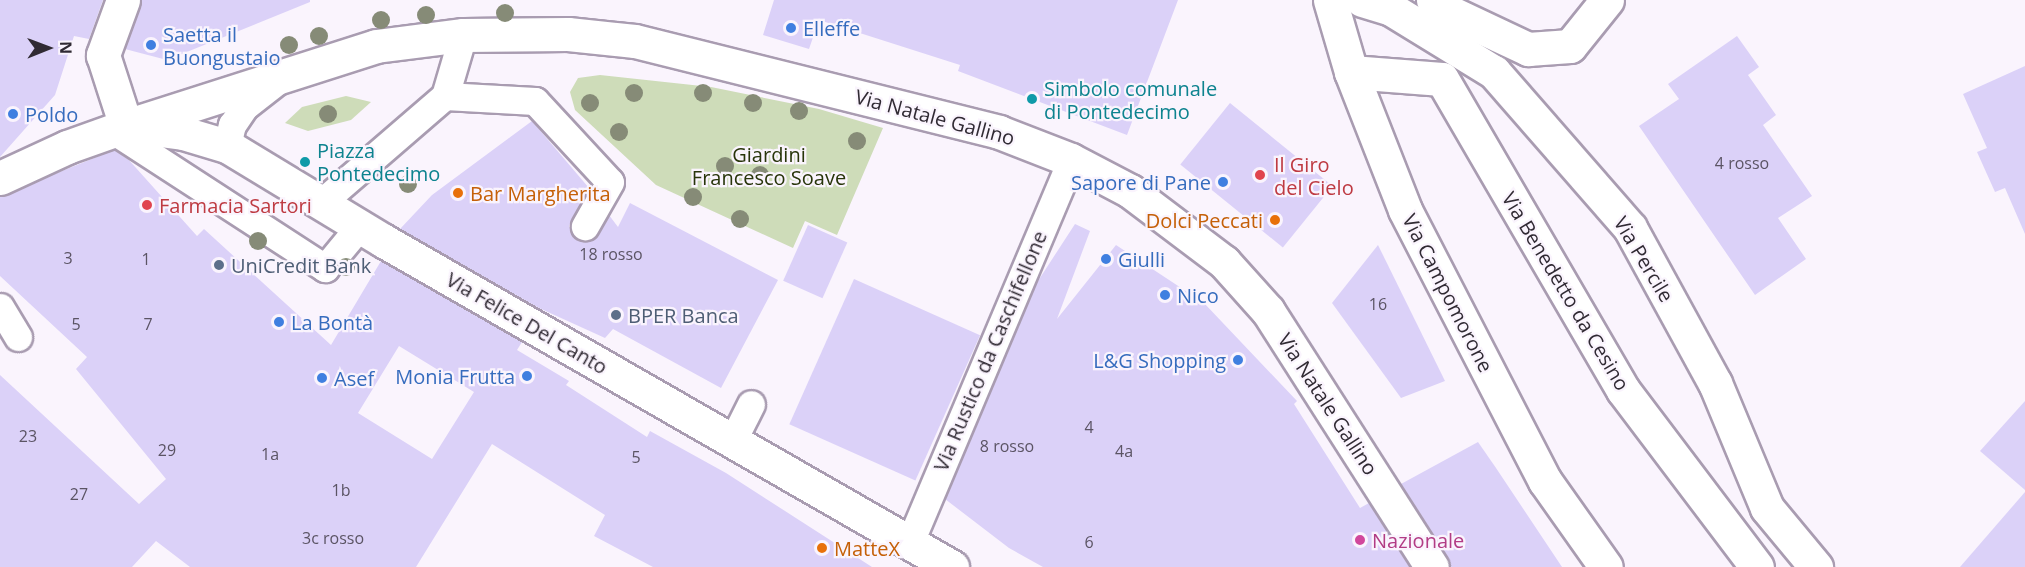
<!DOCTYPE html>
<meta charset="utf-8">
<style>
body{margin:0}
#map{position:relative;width:2025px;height:567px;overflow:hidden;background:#faf4fd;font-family:"Open Sans",sans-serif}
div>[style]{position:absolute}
.green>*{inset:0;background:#cedcb9}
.building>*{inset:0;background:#dbd1f8;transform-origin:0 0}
.roads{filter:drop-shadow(2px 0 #a99cb1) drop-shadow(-2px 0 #a99cb1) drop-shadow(0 2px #a99cb1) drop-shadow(0 -2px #a99cb1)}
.lane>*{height:27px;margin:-13.5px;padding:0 13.5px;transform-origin:13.5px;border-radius:13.5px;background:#fff}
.street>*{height:33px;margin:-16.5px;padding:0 16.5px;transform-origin:16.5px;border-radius:16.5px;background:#fff}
.secondary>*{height:33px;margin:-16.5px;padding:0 16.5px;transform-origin:16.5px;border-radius:16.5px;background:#fff}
.primary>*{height:33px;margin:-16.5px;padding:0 16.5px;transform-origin:16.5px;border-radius:16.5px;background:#fff}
.trees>*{width:18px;height:18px;margin:-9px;border-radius:50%;background:#868b77}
.dots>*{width:16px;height:16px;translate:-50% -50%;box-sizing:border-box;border:3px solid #faf4fd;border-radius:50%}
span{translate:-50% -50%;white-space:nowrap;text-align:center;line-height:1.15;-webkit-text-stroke:4.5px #faf4fd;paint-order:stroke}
.number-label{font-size:16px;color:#5b5464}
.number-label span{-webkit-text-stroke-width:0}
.shop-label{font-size:20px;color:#366cbe}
.left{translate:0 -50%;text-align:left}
.right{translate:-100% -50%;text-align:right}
.culture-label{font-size:20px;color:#0d838f}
.street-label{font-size:20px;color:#302a33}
.park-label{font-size:20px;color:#28350a}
.health-label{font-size:20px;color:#be3a42}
.food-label{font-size:20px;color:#c56008}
.service-label{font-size:20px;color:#4e5e75}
.hotel-label{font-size:20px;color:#b23c85}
.north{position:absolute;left:18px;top:18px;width:60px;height:60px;-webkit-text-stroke:4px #faf4fd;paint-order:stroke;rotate:89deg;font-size:16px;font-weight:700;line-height:24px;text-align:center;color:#302a33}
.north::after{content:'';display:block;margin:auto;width:21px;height:27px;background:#302a33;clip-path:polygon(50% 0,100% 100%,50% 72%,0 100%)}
</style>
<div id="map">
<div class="green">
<div style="clip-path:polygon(600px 75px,711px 87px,819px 109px,883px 128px,837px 235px,805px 221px,793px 248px,656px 185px,575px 110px,570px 92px,578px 78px)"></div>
<div style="clip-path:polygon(346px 96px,371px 102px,351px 120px,308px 131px,285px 123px,302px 107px)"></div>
</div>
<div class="building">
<div style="clip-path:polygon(0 0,103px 0,89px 39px,74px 36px,55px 95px,0 157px)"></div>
<div style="clip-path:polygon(141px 0,310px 0,310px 2px,167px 60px,125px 49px)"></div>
<div style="clip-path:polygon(774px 0,1178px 0,1127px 135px,958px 71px,960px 65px,819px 20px,809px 49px,763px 35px)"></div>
<div style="clip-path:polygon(1737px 36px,1759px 67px,1748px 75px,1776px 115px,1763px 125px,1812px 196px,1778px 218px,1806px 259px,1755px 295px,1639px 126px,1679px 99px,1668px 84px)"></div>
<div style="clip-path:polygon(2025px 66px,2025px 234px,2005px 188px,1995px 192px,1977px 152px,1987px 148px,1963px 94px)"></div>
<div style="left:1230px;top:103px;width:132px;height:79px;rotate:39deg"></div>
<div style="clip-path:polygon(532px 121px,589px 188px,569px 226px,577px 239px,593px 239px,609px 215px,618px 227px,630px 203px,778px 280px,721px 388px,613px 329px,605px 338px,539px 308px,400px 229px,432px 195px)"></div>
<div style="clip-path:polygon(evenodd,114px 150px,128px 159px,197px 236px,204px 229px,331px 345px,381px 261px,522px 342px,517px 350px,569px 381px,566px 385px,647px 437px,650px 431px,726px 473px,872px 567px,653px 567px,594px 536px,605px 515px,492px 444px,416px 567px,190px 567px,156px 541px,132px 567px,0 567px,0 375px,139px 504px,166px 479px,76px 369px,87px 357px,0 276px,0 196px,114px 150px,399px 346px,474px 392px,432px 459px,358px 413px,399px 346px)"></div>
<div style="clip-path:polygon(1075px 224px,1090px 231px,1057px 319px,1116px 245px,1204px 303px,1297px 401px,1294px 404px,1360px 508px,1369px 503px,1410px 567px,1043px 567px,1009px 548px,945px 499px,1036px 284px)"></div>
<div style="left:808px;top:225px;width:43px;height:61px;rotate:24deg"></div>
<div style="clip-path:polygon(1378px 245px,1445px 381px,1401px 398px,1332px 303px)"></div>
<div style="left:854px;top:279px;width:138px;height:159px;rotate:24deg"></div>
<div style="clip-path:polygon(2025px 401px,2025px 490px,1980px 451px)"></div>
<div style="clip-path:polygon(1478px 442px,1496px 468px,1562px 567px,1451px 567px,1401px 484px)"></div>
<div style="clip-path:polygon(2025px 492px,2025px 567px,1960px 567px)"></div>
</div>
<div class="roads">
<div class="lane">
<div style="left:445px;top:96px;width:90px;rotate:3.2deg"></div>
<div style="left:535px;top:101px;width:110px;rotate:47.2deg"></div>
<div style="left:610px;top:182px;width:51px;rotate:119.6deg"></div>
<div style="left:114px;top:131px;width:252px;rotate:33deg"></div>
<div style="left:325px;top:268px;width:53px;rotate:-50.3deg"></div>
<div style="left:227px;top:146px;width:22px;rotate:-77deg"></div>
<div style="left:232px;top:125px;width:23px;rotate:-56deg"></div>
<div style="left:245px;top:106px;width:39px;rotate:-38deg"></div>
<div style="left:322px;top:202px;width:162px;rotate:-40.8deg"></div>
<div style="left:445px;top:96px;width:64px;rotate:-73.6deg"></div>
<div style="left:0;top:307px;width:35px;rotate:59deg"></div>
<div style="left:733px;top:440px;width:40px;rotate:-63.4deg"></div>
<div style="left:910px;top:542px;width:415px;rotate:-67.1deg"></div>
</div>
<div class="street">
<div style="left:123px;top:0;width:59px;rotate:110deg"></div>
<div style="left:103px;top:55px;width:75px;rotate:72.1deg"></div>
<div style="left:1362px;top:0;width:30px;rotate:17deg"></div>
<div style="left:1391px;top:9px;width:121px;rotate:31.5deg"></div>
<div style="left:1494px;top:72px;width:207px;rotate:48.9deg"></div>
<div style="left:1630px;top:228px;width:177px;rotate:61.3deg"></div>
<div style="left:1715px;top:383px;width:135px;rotate:67.4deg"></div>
<div style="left:1767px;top:508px;width:77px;rotate:50.3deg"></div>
<div style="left:1433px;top:0;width:16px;rotate:40deg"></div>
<div style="left:1445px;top:10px;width:92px;rotate:25.2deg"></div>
<div style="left:1528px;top:49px;width:42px;rotate:-4.1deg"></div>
<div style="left:1570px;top:46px;width:59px;rotate:-51.2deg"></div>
</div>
<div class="secondary">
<div style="left:1330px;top:0;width:75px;rotate:73.7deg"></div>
<div style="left:1351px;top:72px;width:148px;rotate:68.6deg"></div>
<div style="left:1405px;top:210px;width:305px;rotate:62.7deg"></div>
<div style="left:1545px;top:481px;width:105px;rotate:54.7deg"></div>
<div style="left:1351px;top:72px;width:91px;rotate:4.4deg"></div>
<div style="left:1442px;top:79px;width:360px;rotate:59.8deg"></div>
<div style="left:1623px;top:390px;width:222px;rotate:52.9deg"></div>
</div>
<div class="primary">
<div style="left:137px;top:127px;width:46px;rotate:7.4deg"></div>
<div style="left:183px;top:133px;width:46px;rotate:16.5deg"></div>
<div style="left:227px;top:146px;width:184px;rotate:31.2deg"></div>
<div style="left:384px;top:241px;width:655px;rotate:29.85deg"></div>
<div style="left:0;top:178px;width:74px;rotate:-24.8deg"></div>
<div style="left:67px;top:147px;width:63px;rotate:-19.6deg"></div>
<div style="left:126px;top:126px;width:262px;rotate:-17.7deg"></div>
<div style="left:376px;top:46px;width:88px;rotate:-7.2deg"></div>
<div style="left:463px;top:35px;width:105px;rotate:-0.5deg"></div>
<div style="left:568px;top:34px;width:67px;rotate:6deg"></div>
<div style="left:635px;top:41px;width:375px;rotate:14deg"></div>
<div style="left:999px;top:132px;width:77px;rotate:21.3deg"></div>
<div style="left:1071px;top:160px;width:67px;rotate:27.7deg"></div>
<div style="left:1130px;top:191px;width:118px;rotate:37.1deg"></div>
<div style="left:1224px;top:262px;width:66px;rotate:48.1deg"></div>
<div style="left:1268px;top:311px;width:304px;rotate:57.4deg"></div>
</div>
</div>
<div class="trees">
<div style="left:505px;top:13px"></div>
<div style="left:426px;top:15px"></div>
<div style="left:381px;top:20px"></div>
<div style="left:319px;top:36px"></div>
<div style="left:289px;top:45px"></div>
<div style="left:634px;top:93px"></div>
<div style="left:703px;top:93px"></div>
<div style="left:590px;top:103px"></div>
<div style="left:753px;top:103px"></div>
<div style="left:799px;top:111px"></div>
<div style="left:328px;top:114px"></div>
<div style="left:619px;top:132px"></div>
<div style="left:857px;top:141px"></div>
<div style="left:725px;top:166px"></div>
<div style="left:760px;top:175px"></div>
<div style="left:408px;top:184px"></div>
<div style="left:693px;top:197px"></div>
<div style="left:740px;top:219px"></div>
<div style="left:258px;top:241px"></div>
<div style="left:346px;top:267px"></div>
</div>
<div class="dots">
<div style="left:791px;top:28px;background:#3f7fe0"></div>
<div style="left:151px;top:45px;background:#3f7fe0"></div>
<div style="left:1032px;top:99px;background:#0f9aa8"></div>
<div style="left:13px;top:114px;background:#3f7fe0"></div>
<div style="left:305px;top:162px;background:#0f9aa8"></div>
<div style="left:1260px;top:175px;background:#e0444e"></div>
<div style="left:1223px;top:182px;background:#3f7fe0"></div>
<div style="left:458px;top:193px;background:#e8710a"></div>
<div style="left:147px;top:205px;background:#e0444e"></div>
<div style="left:1275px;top:220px;background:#e8710a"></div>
<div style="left:1106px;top:259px;background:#3f7fe0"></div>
<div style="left:219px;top:265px;background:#5c6f8a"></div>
<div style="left:1165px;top:295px;background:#3f7fe0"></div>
<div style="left:616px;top:315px;background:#5c6f8a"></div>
<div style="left:279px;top:322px;background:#3f7fe0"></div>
<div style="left:1238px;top:360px;background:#3f7fe0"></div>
<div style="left:527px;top:376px;background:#3f7fe0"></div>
<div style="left:322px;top:378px;background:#3f7fe0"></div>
<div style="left:1360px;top:540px;background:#d1479c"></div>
<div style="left:822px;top:548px;background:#e8710a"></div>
</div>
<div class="number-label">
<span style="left:1742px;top:163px">4 rosso</span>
<span style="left:611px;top:254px">18 rosso</span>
<span style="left:68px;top:258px">3</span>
<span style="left:146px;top:259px">1</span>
<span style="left:1378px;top:304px">16</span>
<span style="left:76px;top:324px">5</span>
<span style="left:148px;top:324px">7</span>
<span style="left:1089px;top:427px">4</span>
<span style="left:28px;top:436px">23</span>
<span style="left:1007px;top:446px">8 rosso</span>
<span style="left:167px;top:450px">29</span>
<span style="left:1124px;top:451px">4a</span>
<span style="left:270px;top:454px">1a</span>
<span style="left:636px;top:457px">5</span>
<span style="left:341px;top:490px">1b</span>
<span style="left:79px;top:494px">27</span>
<span style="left:333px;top:538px">3c rosso</span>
<span style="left:1089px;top:542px">6</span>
</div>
<div class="shop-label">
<span class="left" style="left:803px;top:28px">Elleffe</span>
<span class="left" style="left:163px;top:46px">Saetta il<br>Buongustaio</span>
<span class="left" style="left:25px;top:114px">Poldo</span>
<span class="right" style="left:1211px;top:182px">Sapore di Pane</span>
<span class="left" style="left:1118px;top:259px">Giulli</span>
<span class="left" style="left:1177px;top:295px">Nico</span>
<span class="left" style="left:291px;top:322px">La Bontà</span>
<span class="right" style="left:1226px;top:360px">L&amp;G Shopping</span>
<span class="right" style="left:515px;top:376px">Monia Frutta</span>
<span class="left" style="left:334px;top:378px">Asef</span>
</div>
<div class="culture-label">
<span class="left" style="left:1044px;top:100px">Simbolo comunale<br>di Pontedecimo</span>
<span class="left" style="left:317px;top:162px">Piazza<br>Pontedecimo</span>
</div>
<div class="street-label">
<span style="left:935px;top:117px;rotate:15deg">Via Natale Gallino</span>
<span style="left:1644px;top:259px;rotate:59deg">Via Percile</span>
<span style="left:1566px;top:291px;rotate:59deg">Via Benedetto da Cesino</span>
<span style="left:1448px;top:293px;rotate:63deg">Via Campomorone</span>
<span style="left:527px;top:323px;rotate:30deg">Via Felice Del Canto</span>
<span style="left:990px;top:351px;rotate:-67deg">Via Rustico da Caschifellone</span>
<span style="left:1328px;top:404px;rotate:57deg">Via Natale Gallino</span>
</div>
<div class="park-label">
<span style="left:769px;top:166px">Giardini<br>Francesco Soave</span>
</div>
<div class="health-label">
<span class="left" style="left:1274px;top:176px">Il Giro<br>del Cielo</span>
<span class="left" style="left:159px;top:205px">Farmacia Sartori</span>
</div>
<div class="food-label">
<span class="left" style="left:470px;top:193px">Bar Margherita</span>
<span class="right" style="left:1263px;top:220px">Dolci Peccati</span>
<span class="left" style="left:834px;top:548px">MatteX</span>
</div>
<div class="service-label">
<span class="left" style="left:231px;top:265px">UniCredit Bank</span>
<span class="left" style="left:628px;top:315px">BPER Banca</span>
</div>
<div class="hotel-label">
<span class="left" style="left:1372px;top:540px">Nazionale</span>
</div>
<div class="north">N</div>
</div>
